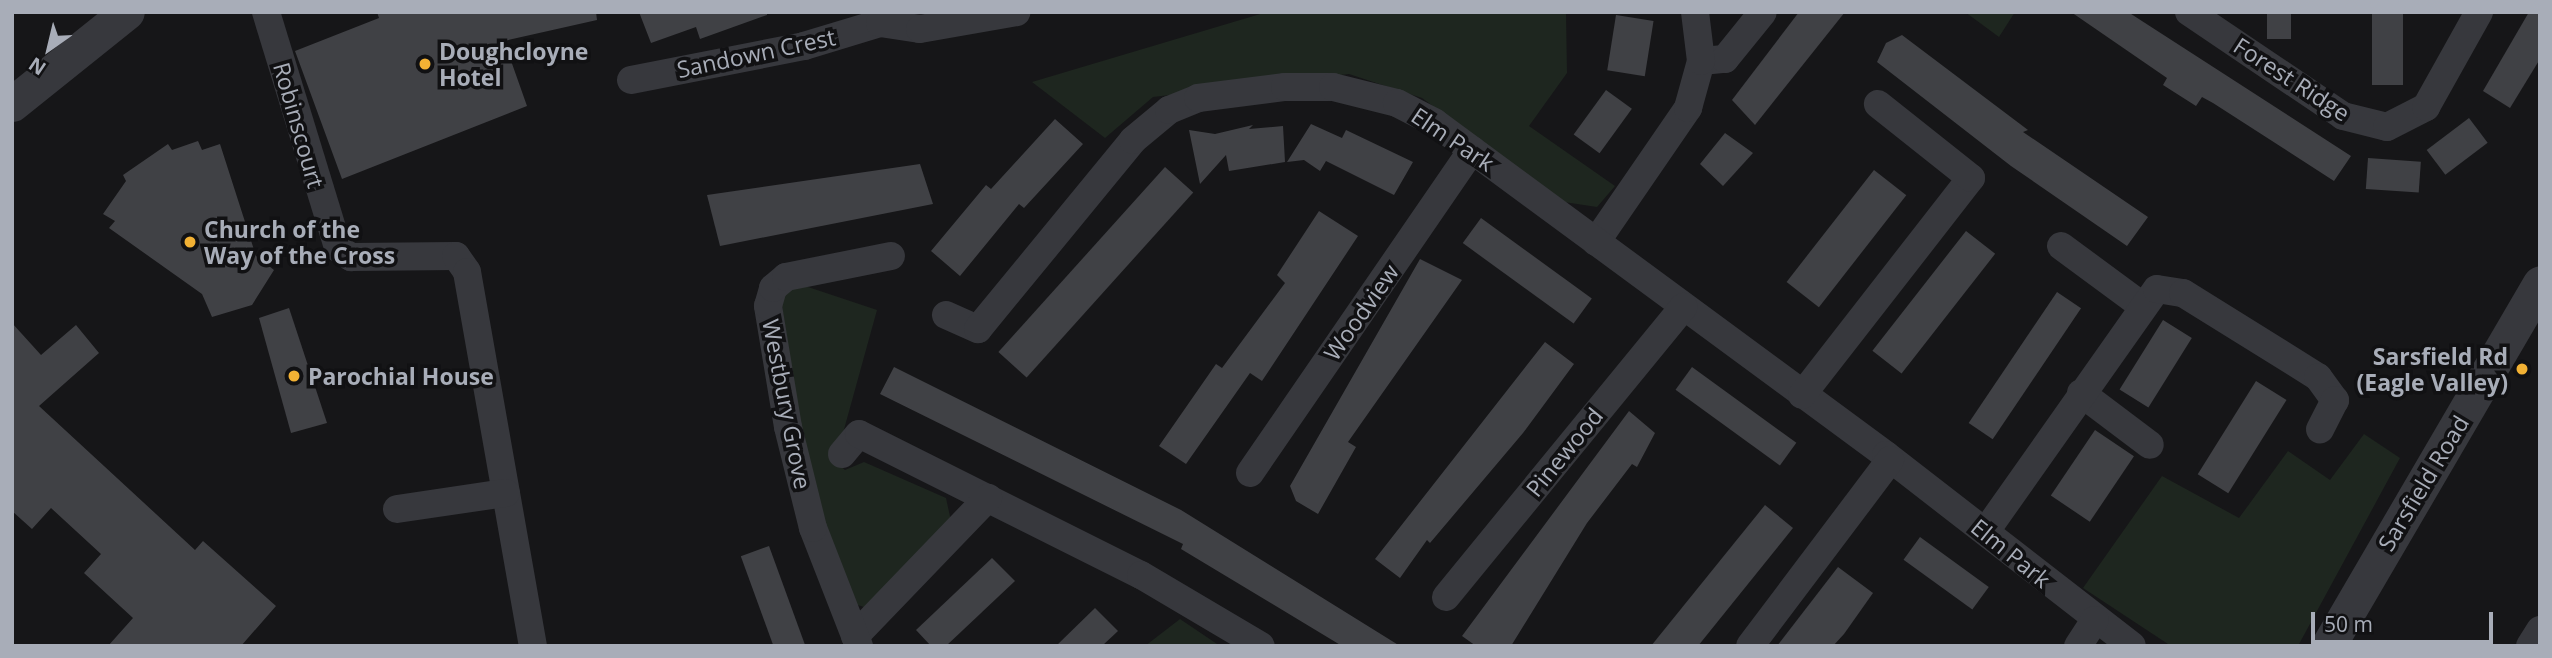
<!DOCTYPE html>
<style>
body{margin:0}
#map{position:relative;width:2552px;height:658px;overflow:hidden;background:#161618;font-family:"Open Sans",sans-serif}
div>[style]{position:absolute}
.green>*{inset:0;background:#1e261f}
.building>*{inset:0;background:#404145;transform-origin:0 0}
.minor>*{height:28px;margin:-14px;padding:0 14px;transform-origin:14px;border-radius:14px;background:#37383d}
.tertiary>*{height:35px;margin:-17.5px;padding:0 17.5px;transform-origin:17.5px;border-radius:17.5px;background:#37383d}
.dots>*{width:19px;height:19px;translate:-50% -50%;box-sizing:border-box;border:4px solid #111113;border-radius:50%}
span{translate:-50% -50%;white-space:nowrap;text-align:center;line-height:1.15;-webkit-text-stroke:7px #111113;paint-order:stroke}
.poi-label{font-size:23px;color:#a8adb8;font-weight:700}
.left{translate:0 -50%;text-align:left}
.right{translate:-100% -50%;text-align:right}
.street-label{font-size:23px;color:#a8adb8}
.frame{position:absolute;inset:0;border:14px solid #a8adb8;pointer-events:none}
.north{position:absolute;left:14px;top:14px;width:70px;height:70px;-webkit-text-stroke:5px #111113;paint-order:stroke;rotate:214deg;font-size:19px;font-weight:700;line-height:28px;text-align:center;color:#a8adb8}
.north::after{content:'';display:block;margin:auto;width:24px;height:32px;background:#a8adb8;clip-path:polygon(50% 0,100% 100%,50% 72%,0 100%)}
.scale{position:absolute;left:2311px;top:612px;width:182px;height:32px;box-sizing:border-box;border:4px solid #a8adb8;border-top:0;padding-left:9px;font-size:21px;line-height:24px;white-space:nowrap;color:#a8adb8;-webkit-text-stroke:5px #111113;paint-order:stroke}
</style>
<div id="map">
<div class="green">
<div style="clip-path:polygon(1267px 12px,1566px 12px,1567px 73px,1529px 126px,1615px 186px,1597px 207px,1564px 202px,1422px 98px,1349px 74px,1153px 97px,1105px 138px,1032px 82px)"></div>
<div style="clip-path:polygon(1965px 12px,2015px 12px,1999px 37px)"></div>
<div style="clip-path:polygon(799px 284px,877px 310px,835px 462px,845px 470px,864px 462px,946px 498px,951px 521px,864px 607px,851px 603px,816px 525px,780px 293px)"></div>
<div style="clip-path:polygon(2364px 434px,2400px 458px,2298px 646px,2171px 646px,2083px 588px,2162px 476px,2239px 518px,2288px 451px,2330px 480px)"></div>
<div style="clip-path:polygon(1180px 619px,1220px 646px,1145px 646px)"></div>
</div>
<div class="building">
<div style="clip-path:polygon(377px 12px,596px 12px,597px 20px,504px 41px,527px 106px,342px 179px,295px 51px,379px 18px)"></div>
<div style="clip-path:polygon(639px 12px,767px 12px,767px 15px,700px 39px,696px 27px,651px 43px)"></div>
<div style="clip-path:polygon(1799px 12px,1845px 12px,1755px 125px,1732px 100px)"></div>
<div style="clip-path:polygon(2071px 12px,2128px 12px,2351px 156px,2334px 181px,2213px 103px,2202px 97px,2196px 106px,2163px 85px,2167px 78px)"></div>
<div style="left:2267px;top:12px;width:24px;height:27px"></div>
<div style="left:2372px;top:12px;width:31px;height:73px"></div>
<div style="clip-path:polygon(2529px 12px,2540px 12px,2540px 59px,2510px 108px,2483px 91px)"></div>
<div style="left:1616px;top:15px;width:38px;height:56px;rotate:9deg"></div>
<div style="clip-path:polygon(1902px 35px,2028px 130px,2023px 132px,2148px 217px,2127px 246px,2011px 166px,1877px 62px,1886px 43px)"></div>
<div style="left:1606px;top:90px;width:32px;height:55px;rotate:36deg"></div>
<div style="left:2469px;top:118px;width:31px;height:53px;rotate:53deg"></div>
<div style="clip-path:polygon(1055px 119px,1083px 144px,1024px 208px,1019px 204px,960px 276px,931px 251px,986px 185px,991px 189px)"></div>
<div style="clip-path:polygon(1311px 124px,1342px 138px,1346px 130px,1413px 162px,1394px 195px,1326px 161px,1320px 171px,1304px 160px,1287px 162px)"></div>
<div style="clip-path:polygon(1253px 125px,1249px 129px,1283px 126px,1285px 162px,1229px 171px,1226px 155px,1200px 184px,1189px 130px,1215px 134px)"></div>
<div style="clip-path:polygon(1725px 133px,1753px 153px,1723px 186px,1700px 164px)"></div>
<div style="clip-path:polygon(198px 141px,202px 150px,220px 144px,256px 256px,274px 270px,252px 305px,212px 317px,202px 294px,109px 228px,115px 221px,103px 214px,126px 181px,123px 175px,168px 144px,172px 150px)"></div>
<div style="left:2368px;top:158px;width:53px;height:31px;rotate:4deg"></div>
<div style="clip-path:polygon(920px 164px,933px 204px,720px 246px,707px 195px)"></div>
<div style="left:1165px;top:167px;width:38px;height:249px;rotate:42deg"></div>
<div style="left:1874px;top:170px;width:41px;height:142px;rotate:38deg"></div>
<div style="clip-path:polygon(1319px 211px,1358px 236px,1262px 381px,1250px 373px,1186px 464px,1159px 446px,1216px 364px,1222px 368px,1285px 283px,1277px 275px)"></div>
<div style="left:1481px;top:218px;width:137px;height:31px;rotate:36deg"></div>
<div style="left:1966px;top:231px;width:37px;height:152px;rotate:38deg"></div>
<div style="clip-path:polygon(1420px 259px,1462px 280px,1348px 442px,1356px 447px,1318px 514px,1296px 501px,1290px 486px)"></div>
<div style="left:2057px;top:292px;width:29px;height:158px;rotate:34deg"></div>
<div style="clip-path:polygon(289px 308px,327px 423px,291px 433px,259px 318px)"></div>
<div style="left:2163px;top:320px;width:34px;height:82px;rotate:32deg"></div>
<div style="clip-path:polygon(12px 323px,41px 355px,76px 325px,99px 353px,39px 406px,195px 550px,203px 541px,276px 606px,241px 646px,108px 646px,133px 618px,84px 573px,101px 554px,51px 508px,32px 529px,12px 511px)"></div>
<div style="clip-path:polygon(1545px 342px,1574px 364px,1523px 433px,1430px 543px,1427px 540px,1400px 578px,1375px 559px)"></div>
<div style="clip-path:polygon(894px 367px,1181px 510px,1400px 646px,1342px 646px,1181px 549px,1183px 544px,880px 394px)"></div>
<div style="left:1692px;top:367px;width:129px;height:28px;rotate:36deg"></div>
<div style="left:2256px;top:381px;width:36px;height:110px;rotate:32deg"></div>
<div style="clip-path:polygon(1629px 411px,1655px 433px,1637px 467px,1632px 464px,1587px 523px,1511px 646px,1476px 646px,1462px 636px)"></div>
<div style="left:2095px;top:430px;width:47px;height:79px;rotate:34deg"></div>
<div style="clip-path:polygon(1765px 505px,1793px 528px,1698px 646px,1651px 646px)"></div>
<div style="left:1920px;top:537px;width:85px;height:28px;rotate:36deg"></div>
<div style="left:769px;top:546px;width:107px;height:30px;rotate:70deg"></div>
<div style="clip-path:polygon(992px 558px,1015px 581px,946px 646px,931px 646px,916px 630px)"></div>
<div style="clip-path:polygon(1838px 567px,1873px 593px,1844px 634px,1833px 646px,1777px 646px)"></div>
<div style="clip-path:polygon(1095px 608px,1118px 631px,1102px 646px,1056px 646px)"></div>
</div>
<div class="minor">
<div style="left:266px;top:12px;width:247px;rotate:73deg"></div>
<div style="left:338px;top:248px;width:16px;rotate:35deg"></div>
<div style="left:351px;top:257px;width:105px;rotate:-0.5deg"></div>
<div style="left:456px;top:256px;width:19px;rotate:55deg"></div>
<div style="left:467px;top:272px;width:380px;rotate:80deg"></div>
<div style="left:2189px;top:12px;width:186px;rotate:34deg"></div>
<div style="left:2343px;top:116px;width:45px;rotate:14deg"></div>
<div style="left:2387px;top:127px;width:44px;rotate:-27.1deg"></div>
<div style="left:2426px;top:107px;width:109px;rotate:-60.8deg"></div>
<div style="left:1701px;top:61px;width:24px;rotate:-5deg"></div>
<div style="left:1725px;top:59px;width:60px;rotate:-51deg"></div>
<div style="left:631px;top:80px;width:176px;rotate:-11.1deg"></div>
<div style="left:804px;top:46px;width:79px;rotate:-16.8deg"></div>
<div style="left:880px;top:23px;width:40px;rotate:8.5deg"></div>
<div style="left:920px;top:29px;width:98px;rotate:-9.9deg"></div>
<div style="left:1596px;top:242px;width:163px;rotate:-55.5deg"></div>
<div style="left:1688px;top:108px;width:49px;rotate:-74.5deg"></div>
<div style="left:1701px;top:61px;width:49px;rotate:-97deg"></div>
<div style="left:2061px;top:246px;width:99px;rotate:36.4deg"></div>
<div style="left:946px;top:315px;width:35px;rotate:24deg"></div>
<div style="left:978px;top:329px;width:244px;rotate:-50.6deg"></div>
<div style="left:1133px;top:140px;width:47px;rotate:-39.8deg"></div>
<div style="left:1169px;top:110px;width:31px;rotate:-22deg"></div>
<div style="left:1198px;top:98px;width:88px;rotate:-7.2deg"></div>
<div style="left:1285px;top:87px;width:48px"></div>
<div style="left:1333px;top:87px;width:66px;rotate:14deg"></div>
<div style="left:1397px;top:103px;width:42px;rotate:27.2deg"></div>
<div style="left:1434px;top:122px;width:561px;rotate:36.38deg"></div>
<div style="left:1886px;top:455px;width:311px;rotate:37.8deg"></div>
<div style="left:2081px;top:393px;width:86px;rotate:37deg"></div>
<div style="left:1802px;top:395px;width:275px;rotate:-52.1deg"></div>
<div style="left:1971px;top:178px;width:119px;rotate:-141.5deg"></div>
<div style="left:842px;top:454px;width:26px;rotate:-50deg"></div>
<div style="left:859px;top:434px;width:315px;rotate:26.6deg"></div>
<div style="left:1141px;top:575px;width:139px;rotate:30.6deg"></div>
<div style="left:1250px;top:473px;width:392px;rotate:-55.5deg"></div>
<div style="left:397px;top:509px;width:110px;rotate:-8.4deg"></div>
<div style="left:1986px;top:531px;width:296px;rotate:-54.8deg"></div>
<div style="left:2157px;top:289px;width:26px;rotate:9deg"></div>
<div style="left:2183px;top:293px;width:159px;rotate:31.9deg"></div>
<div style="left:2318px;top:377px;width:29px;rotate:54deg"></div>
<div style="left:2335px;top:400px;width:33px;rotate:117deg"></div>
<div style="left:1446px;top:597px;width:375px;rotate:-50.7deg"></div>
<div style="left:855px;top:636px;width:192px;rotate:-46.1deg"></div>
<div style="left:859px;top:646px;width:127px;rotate:-111.3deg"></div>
<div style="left:813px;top:528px;width:104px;rotate:-103.9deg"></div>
<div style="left:788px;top:427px;width:123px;rotate:-99.4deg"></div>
<div style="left:768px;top:306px;width:19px;rotate:-74deg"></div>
<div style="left:773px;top:288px;width:17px;rotate:-40deg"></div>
<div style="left:786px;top:277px;width:107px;rotate:-11.3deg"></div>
<div style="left:1750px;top:646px;width:233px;rotate:-53deg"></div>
<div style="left:2078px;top:646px;width:31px;rotate:-57deg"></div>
<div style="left:2530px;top:646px;width:19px;rotate:-58deg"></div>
</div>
<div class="tertiary">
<div style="left:12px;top:104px;width:147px;rotate:-38.7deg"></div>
<div style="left:2328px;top:646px;width:420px;rotate:-59.7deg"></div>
</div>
<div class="dots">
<div style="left:425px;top:64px;background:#f2b134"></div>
<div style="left:190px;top:242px;background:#f2b134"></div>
<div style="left:2522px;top:369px;background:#f2b134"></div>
<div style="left:294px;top:376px;background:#f2b134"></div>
</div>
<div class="poi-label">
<span class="left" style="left:439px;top:64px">Doughcloyne<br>Hotel</span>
<span class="left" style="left:204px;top:242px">Church of the<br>Way of the Cross</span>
<span class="right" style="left:2508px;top:369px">Sarsfield Rd<br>(Eagle Valley)</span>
<span class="left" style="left:308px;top:376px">Parochial House</span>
</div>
<div class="street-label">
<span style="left:756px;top:53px;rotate:-12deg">Sandown Crest</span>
<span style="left:2292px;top:79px;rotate:33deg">Forest Ridge</span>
<span style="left:299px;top:125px;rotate:74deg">Robinscourt</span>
<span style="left:1453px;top:139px;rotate:34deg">Elm Park</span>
<span style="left:1361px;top:312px;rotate:-55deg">Woodview</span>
<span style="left:787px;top:404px;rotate:79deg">Westbury Grove</span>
<span style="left:1564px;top:452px;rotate:-51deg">Pinewood</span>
<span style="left:2423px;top:483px;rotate:-59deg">Sarsfield Road</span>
<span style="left:2011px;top:553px;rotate:39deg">Elm Park</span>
</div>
<div class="frame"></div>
<div class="north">N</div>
<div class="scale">50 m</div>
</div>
